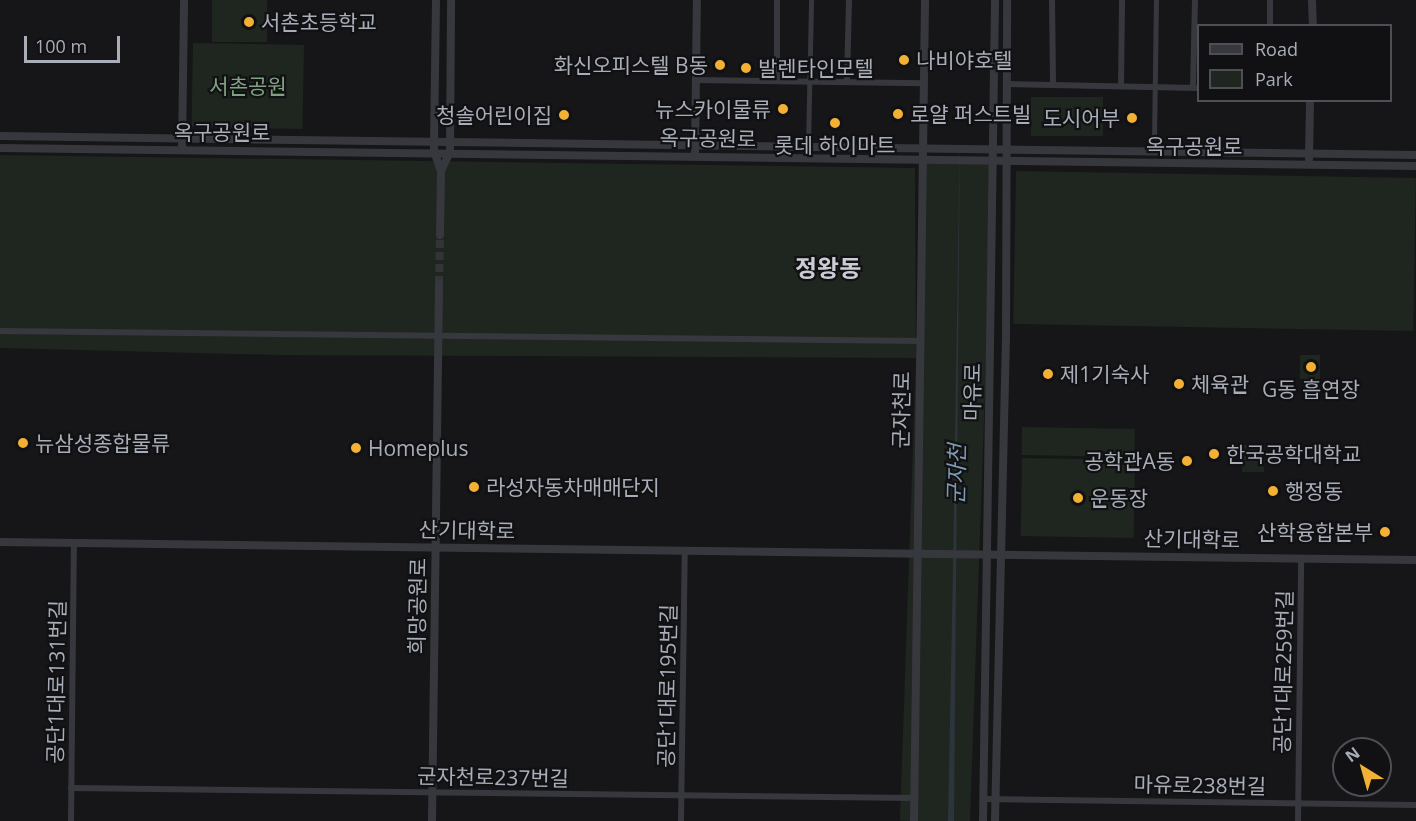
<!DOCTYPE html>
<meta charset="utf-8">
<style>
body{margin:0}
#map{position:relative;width:1416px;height:821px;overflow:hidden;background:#161618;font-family:"Open Sans","Noto Sans KR",sans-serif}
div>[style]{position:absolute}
.green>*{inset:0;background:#1e261f;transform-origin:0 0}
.water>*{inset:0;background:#2c353c}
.tertiary-tunnel>*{height:8px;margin-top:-4px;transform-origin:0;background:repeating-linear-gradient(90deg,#333438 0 8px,transparent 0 12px)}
.pedestrian>*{height:4.5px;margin:-2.25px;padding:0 2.25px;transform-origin:2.25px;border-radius:2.25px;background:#37383d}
.minor>*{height:6px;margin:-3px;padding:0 3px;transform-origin:3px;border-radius:3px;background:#37383d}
.tertiary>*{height:8px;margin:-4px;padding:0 4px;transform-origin:4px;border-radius:4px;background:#37383d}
.dots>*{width:16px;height:16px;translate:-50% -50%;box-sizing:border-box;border:3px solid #111113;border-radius:50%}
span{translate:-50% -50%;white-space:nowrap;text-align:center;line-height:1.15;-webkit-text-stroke:4.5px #111113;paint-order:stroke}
.poi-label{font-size:21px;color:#a8adb8}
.left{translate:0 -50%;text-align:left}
.right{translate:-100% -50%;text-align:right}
.park-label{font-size:21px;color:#7fa381}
.street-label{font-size:21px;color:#a8adb8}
.water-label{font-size:22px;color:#7f9bb3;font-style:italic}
.quarter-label{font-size:24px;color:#c9ccd4;font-weight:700}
.legend{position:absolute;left:1197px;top:24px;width:195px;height:78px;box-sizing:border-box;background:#111113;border:2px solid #4d4f55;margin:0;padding:8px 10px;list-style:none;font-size:18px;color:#a8adb8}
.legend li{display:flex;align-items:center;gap:12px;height:30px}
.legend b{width:30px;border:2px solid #4d4f55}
.north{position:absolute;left:1332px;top:737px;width:60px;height:60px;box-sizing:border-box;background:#111113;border:2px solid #4d4f55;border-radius:50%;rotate:323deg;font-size:16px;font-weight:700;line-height:24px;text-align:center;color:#a8adb8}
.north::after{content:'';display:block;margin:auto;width:21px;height:27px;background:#f2b134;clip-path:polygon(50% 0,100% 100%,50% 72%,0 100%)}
.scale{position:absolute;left:24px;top:36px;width:96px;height:27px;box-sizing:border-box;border:3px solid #a8adb8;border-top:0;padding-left:8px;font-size:18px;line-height:21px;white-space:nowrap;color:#a8adb8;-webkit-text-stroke:4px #111113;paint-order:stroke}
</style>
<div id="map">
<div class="green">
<div style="left:212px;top:0;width:55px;height:42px"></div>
<div style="left:193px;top:43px;width:111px;height:84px;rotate:1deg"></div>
<div style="left:1103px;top:97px;width:39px;height:72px;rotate:90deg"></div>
<div style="clip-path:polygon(0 155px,915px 168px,916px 358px,279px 355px,0 348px)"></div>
<div style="left:923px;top:160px;width:70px;height:661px;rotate:2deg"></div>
<div style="left:1016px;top:171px;width:400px;height:153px;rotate:1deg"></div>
<div style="left:1300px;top:355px;width:20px;height:24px"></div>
<div style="left:1022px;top:427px;width:113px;height:28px;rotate:1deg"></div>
<div style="left:1242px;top:445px;width:22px;height:27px"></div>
<div style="left:1022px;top:458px;width:113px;height:78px;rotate:1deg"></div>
</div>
<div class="water">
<div style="clip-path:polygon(960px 130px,954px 821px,948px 821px,953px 566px)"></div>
</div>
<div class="tertiary-tunnel">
<div style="left:439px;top:284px;width:49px;rotate:-88.8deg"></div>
</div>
<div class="pedestrian">
<div style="left:1154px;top:141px;width:141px;rotate:-89.2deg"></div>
<div style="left:808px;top:146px;width:146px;rotate:-88.8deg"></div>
</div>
<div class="minor">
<div style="left:1052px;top:0;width:85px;rotate:89.3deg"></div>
<div style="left:1270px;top:0;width:26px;rotate:90deg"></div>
<div style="left:696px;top:80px;width:228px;rotate:0.8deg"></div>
<div style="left:777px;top:81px;width:81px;rotate:-90deg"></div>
<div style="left:847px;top:82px;width:82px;rotate:-88.6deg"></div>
<div style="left:1006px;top:84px;width:192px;rotate:1.2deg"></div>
<div style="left:1121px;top:86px;width:86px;rotate:-89.3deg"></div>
<div style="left:1193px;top:88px;width:88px;rotate:-88.7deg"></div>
<div style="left:0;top:331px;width:920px;rotate:0.62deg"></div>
<div style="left:71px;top:788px;width:843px;rotate:0.68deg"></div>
<div style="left:983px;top:799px;width:433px;rotate:0.8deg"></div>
<div style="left:71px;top:821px;width:278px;rotate:-89.4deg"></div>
<div style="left:681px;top:821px;width:270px;rotate:-89.2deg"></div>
<div style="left:1298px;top:821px;width:262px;rotate:-89.3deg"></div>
</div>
<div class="tertiary">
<div style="left:436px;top:0;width:151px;rotate:90.8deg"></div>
<div style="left:434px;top:151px;width:21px;rotate:71deg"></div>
<div style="left:441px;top:171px;width:64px;rotate:90.9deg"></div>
<div style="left:1312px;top:0;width:26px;rotate:88deg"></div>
<div style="left:0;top:136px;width:1416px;rotate:0.77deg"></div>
<div style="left:0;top:148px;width:1416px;rotate:0.73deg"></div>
<div style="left:182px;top:149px;width:149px;rotate:-89.2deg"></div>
<div style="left:695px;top:156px;width:156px;rotate:-89.3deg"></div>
<div style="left:1309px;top:159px;width:59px;rotate:-89deg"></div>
<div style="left:441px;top:171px;width:21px;rotate:-65deg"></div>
<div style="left:450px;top:152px;width:152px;rotate:-89.6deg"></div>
<div style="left:0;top:542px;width:1416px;rotate:0.73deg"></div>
<div style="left:432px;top:821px;width:537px;rotate:-89.25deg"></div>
<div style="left:914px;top:821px;width:821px;rotate:-89.23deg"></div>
<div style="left:983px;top:821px;width:821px;rotate:-89.16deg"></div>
<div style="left:995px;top:821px;width:487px;rotate:-88.7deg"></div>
<div style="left:1006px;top:334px;width:334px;rotate:-89.8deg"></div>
</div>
<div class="dots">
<div style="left:249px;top:22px;background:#f2b134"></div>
<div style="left:904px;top:60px;background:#f2b134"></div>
<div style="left:720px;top:65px;background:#f2b134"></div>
<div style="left:746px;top:68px;background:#f2b134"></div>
<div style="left:783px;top:109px;background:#f2b134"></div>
<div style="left:898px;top:114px;background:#f2b134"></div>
<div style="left:564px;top:115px;background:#f2b134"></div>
<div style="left:1132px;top:118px;background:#f2b134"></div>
<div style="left:835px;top:123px;background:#f2b134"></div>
<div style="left:1311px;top:367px;background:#f2b134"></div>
<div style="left:1048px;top:374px;background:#f2b134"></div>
<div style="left:1179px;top:384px;background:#f2b134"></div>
<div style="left:23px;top:443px;background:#f2b134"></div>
<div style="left:356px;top:448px;background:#f2b134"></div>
<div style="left:1214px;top:454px;background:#f2b134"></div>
<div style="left:1187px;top:461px;background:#f2b134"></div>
<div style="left:474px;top:487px;background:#f2b134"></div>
<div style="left:1273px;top:491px;background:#f2b134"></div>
<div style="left:1078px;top:498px;background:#f2b134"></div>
<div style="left:1385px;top:532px;background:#f2b134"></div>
</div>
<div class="poi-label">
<span class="left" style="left:261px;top:22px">서촌초등학교</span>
<span class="left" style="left:916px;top:60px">나비야호텔</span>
<span class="right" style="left:708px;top:65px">화신오피스텔 B동</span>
<span class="left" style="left:758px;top:68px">발렌타인모텔</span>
<span class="right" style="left:771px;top:109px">뉴스카이물류</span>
<span class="left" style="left:910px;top:114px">로얄 퍼스트빌</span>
<span class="right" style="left:552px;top:115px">청솔어린이집</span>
<span class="right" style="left:1120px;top:118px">도시어부</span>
<span style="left:835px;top:145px">롯데 하이마트</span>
<span class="left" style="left:1060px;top:374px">제1기숙사</span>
<span class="left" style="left:1191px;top:384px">체육관</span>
<span style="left:1311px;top:389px">G동 흡연장</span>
<span class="left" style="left:35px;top:443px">뉴삼성종합물류</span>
<span class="left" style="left:368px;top:448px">Homeplus</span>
<span class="left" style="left:1226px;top:454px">한국공학대학교</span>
<span class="right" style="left:1175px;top:461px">공학관A동</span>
<span class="left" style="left:486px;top:487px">라성자동차매매단지</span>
<span class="left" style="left:1285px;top:491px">행정동</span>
<span class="left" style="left:1090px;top:498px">운동장</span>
<span class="right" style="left:1373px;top:532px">산학융합본부</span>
</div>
<div class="park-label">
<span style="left:248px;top:86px">서촌공원</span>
</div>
<div class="street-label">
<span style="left:222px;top:132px">옥구공원로</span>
<span style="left:708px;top:138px;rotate:1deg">옥구공원로</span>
<span style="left:1194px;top:146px">옥구공원로</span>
<span style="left:972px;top:392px;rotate:-89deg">마유로</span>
<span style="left:901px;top:410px;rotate:-89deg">군자천로</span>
<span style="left:467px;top:530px;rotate:1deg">산기대학로</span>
<span style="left:1192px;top:539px;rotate:1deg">산기대학로</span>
<span style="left:417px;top:606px;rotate:-89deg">희망공원로</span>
<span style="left:1283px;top:672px;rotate:-89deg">공단1대로259번길</span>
<span style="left:56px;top:682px;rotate:-89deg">공단1대로131번길</span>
<span style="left:667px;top:686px;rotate:-89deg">공단1대로195번길</span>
<span style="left:493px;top:777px;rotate:1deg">군자천로237번길</span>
<span style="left:1200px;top:785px;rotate:1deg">마유로238번길</span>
</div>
<div class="water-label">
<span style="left:956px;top:474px;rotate:-89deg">군자천</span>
</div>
<div class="quarter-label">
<span style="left:828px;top:268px">정왕동</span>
</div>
<ul class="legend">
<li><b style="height:8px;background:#37383d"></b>Road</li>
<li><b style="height:16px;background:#1e261f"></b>Park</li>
</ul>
<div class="north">N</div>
<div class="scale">100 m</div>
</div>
